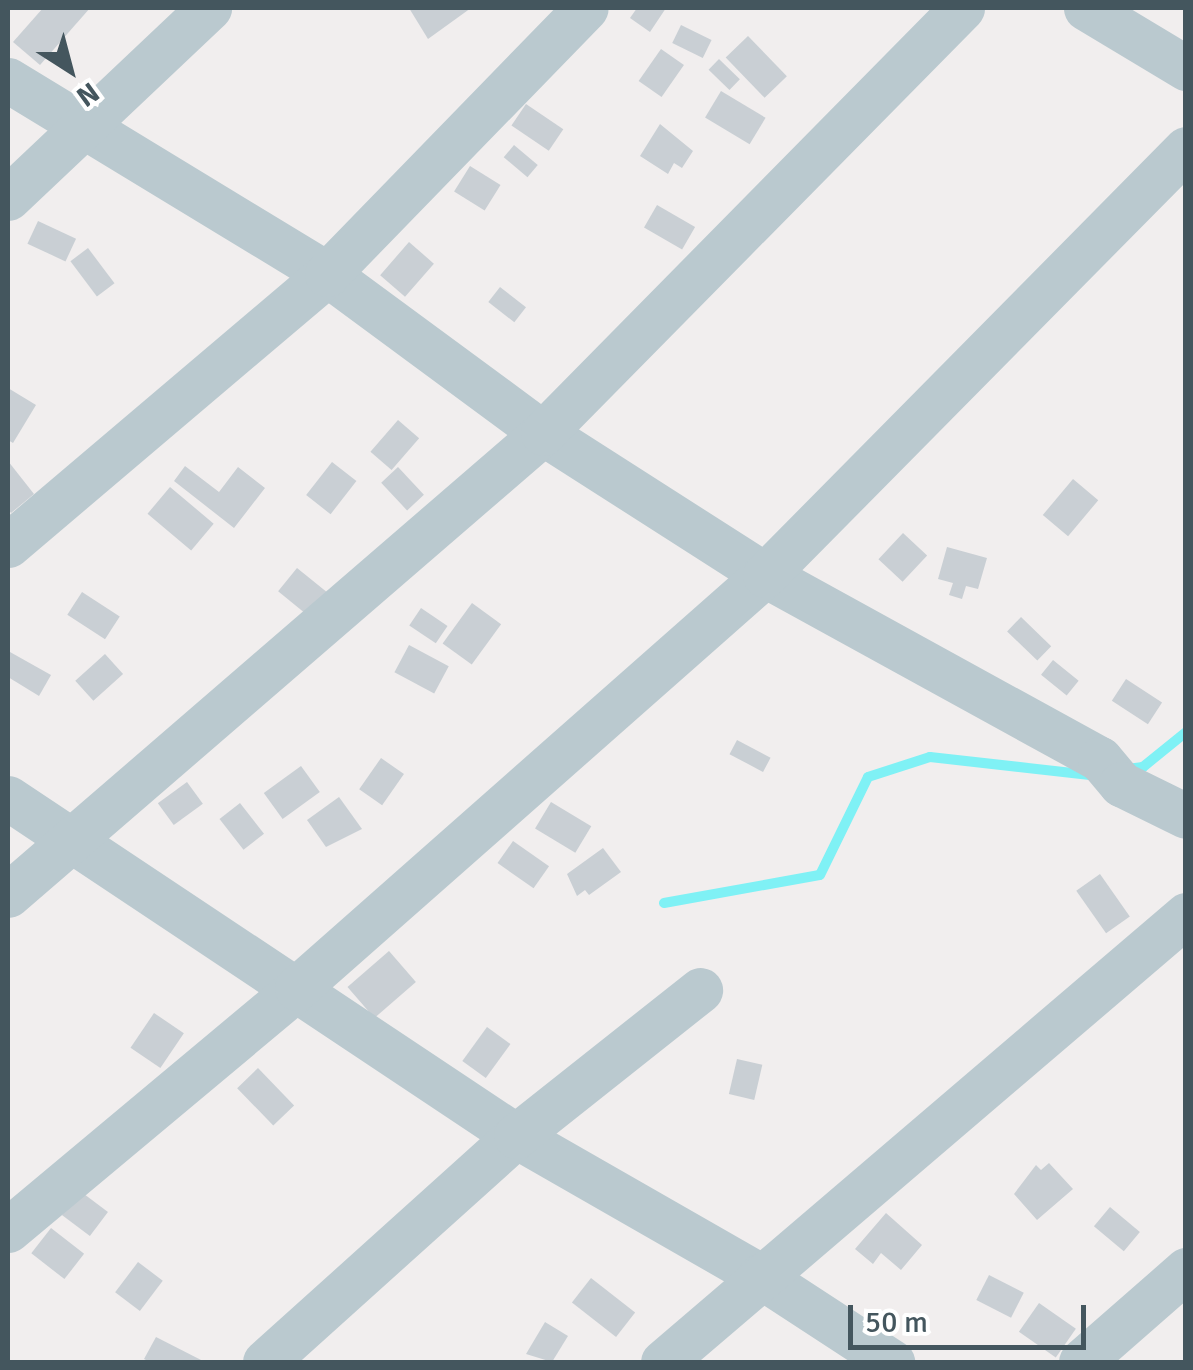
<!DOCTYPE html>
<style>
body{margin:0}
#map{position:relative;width:1193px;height:1370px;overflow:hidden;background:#f1eeee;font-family:Signika,sans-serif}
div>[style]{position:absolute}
.stream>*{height:10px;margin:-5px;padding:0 5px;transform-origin:5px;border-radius:5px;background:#7ff1f5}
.building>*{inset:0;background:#c9cfd4;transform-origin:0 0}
.minor>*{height:45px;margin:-22.5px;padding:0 22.5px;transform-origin:22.5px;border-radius:22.5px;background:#bac9cf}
span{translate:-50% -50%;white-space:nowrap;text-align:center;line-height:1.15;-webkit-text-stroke:8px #fff;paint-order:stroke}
.frame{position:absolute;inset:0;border:10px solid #44565e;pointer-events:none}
.north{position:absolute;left:20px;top:20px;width:100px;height:100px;-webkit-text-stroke:8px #fff;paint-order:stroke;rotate:144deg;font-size:28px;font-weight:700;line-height:40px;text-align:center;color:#44565e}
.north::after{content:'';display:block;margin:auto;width:35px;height:45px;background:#44565e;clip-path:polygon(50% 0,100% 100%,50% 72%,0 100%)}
.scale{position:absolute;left:848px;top:1305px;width:238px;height:45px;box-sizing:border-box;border:5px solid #44565e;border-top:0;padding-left:12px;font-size:30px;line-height:35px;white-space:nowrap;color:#44565e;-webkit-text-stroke:8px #fff;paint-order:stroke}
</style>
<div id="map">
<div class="stream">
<div style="left:1127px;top:769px;width:16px;rotate:-7deg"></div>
<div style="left:1143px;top:767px;width:55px;rotate:-39.1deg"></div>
<div style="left:664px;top:903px;width:158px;rotate:-10.2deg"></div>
<div style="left:820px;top:875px;width:109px;rotate:-63.9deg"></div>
<div style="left:868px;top:777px;width:65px;rotate:-17.9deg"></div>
<div style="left:930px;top:757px;width:161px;rotate:6.4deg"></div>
</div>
<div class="building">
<div style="clip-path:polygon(43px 8px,90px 8px,40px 65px,13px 42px)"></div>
<div style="clip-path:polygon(409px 8px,471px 8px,428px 39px)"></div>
<div style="clip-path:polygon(637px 8px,666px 8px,650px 32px,630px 18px)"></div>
<div style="left:681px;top:25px;width:34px;height:20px;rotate:26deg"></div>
<div style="left:748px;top:36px;width:56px;height:31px;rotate:46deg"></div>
<div style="left:661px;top:49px;width:28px;height:39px;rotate:35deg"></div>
<div style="left:719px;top:59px;width:29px;height:15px;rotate:44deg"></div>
<div style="left:721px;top:91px;width:52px;height:31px;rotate:31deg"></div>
<div style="left:526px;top:104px;width:45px;height:26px;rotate:34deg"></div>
<div style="clip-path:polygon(660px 124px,693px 151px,682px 168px,674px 163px,668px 174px,640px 156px)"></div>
<div style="left:514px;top:145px;width:31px;height:16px;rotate:40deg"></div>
<div style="left:470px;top:166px;width:36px;height:30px;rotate:32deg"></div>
<div style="left:657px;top:205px;width:44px;height:26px;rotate:30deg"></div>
<div style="left:38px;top:221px;width:42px;height:25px;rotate:25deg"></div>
<div style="left:409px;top:242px;width:33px;height:44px;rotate:41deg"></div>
<div style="left:88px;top:248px;width:44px;height:22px;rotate:53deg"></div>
<div style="left:500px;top:287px;width:33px;height:19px;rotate:38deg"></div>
<div style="clip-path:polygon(8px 388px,36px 405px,13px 443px,8px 440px)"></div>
<div style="left:398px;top:420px;width:28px;height:42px;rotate:41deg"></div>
<div style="clip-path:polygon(8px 461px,34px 494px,11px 513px,8px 509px)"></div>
<div style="left:332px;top:462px;width:31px;height:42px;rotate:38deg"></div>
<div style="clip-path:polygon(185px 466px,219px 492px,238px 467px,265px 488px,234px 528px,174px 481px)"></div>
<div style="left:398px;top:467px;width:38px;height:23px;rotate:47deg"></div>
<div style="left:1073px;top:479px;width:33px;height:47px;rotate:40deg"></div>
<div style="left:170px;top:487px;width:57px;height:35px;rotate:40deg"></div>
<div style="left:903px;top:533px;width:33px;height:36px;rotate:43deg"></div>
<div style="clip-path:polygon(947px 547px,987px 558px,978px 589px,966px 586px,962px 599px,949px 595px,953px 583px,938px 579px)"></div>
<div style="left:297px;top:568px;width:49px;height:30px;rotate:39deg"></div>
<div style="left:82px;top:592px;width:45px;height:27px;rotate:33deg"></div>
<div style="left:472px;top:603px;width:36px;height:50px;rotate:36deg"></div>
<div style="left:421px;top:608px;width:32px;height:21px;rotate:34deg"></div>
<div style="left:1021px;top:617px;width:42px;height:20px;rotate:44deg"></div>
<div style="left:409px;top:645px;width:45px;height:31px;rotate:28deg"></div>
<div style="clip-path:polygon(10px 652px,51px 675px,39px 696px,8px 677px)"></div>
<div style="left:105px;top:654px;width:27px;height:40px;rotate:48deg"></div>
<div style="left:1053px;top:660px;width:33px;height:19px;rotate:39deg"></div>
<div style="left:1126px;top:679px;width:43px;height:26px;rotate:33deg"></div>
<div style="left:737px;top:740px;width:38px;height:16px;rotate:28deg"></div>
<div style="left:381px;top:758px;width:28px;height:38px;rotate:35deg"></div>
<div style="left:301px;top:766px;width:32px;height:46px;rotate:54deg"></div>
<div style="left:187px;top:782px;width:27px;height:36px;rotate:54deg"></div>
<div style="clip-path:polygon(339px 797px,362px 829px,326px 847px,307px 820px)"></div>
<div style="left:551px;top:802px;width:47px;height:31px;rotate:31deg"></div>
<div style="left:240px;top:803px;width:39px;height:26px;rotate:52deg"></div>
<div style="left:513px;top:841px;width:44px;height:27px;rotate:35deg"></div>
<div style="clip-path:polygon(603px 848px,621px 872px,589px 895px,585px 890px,577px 896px,567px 874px)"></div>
<div style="left:1100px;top:874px;width:52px;height:29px;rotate:55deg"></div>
<div style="left:389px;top:951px;width:41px;height:55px;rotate:49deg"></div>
<div style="left:154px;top:1013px;width:36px;height:42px;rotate:34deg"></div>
<div style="left:487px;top:1027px;width:29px;height:42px;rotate:36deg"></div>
<div style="left:737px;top:1059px;width:26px;height:36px;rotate:13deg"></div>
<div style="left:258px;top:1068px;width:52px;height:29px;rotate:46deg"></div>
<div style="clip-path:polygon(1049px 1163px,1073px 1189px,1037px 1220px,1014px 1194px,1036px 1165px,1041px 1170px)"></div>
<div style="left:80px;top:1191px;width:35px;height:30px;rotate:37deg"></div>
<div style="left:1110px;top:1207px;width:39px;height:25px;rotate:40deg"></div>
<div style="clip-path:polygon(886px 1213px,922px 1245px,901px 1270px,881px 1253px,873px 1264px,855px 1249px)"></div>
<div style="left:51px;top:1228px;width:42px;height:32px;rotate:38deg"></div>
<div style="left:138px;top:1262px;width:31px;height:38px;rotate:37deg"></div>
<div style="left:989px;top:1275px;width:39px;height:28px;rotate:27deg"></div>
<div style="left:591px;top:1278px;width:56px;height:31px;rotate:38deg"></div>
<div style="left:1039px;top:1303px;width:45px;height:35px;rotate:35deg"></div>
<div style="clip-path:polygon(545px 1322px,568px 1336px,552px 1362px,526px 1354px)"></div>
<div style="clip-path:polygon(156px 1337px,205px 1362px,150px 1362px,144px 1359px)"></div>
</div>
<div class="minor">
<div style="left:1086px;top:8px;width:117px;rotate:31deg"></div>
<div style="left:8px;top:80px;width:373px;rotate:31.3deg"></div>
<div style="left:327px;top:274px;width:268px;rotate:36.4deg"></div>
<div style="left:543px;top:433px;width:264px;rotate:32.6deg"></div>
<div style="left:765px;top:575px;width:382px;rotate:28.8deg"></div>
<div style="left:1100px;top:759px;width:33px;rotate:50deg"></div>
<div style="left:1121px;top:784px;width:72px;rotate:26.2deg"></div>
<div style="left:8px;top:198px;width:277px;rotate:-43.4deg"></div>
<div style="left:8px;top:545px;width:419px;rotate:-40.3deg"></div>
<div style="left:327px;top:274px;width:371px;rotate:-45.8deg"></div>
<div style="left:8px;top:798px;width:610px;rotate:33.64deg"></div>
<div style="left:516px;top:1136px;width:281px;rotate:29.8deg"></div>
<div style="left:760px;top:1276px;width:158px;rotate:33.1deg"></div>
<div style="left:8px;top:895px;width:707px;rotate:-40.81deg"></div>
<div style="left:543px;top:433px;width:597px;rotate:-45.41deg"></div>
<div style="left:8px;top:1230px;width:377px;rotate:-39.9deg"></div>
<div style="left:297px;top:988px;width:624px;rotate:-41.43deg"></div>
<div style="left:765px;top:575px;width:599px;rotate:-45.34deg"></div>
<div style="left:265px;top:1362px;width:338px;rotate:-42deg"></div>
<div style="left:516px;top:1136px;width:235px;rotate:-38.4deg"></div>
<div style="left:663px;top:1362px;width:688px;rotate:-40.52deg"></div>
<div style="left:1081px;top:1362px;width:140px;rotate:-41.2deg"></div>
</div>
<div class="frame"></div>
<div class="north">N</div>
<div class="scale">50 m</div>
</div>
